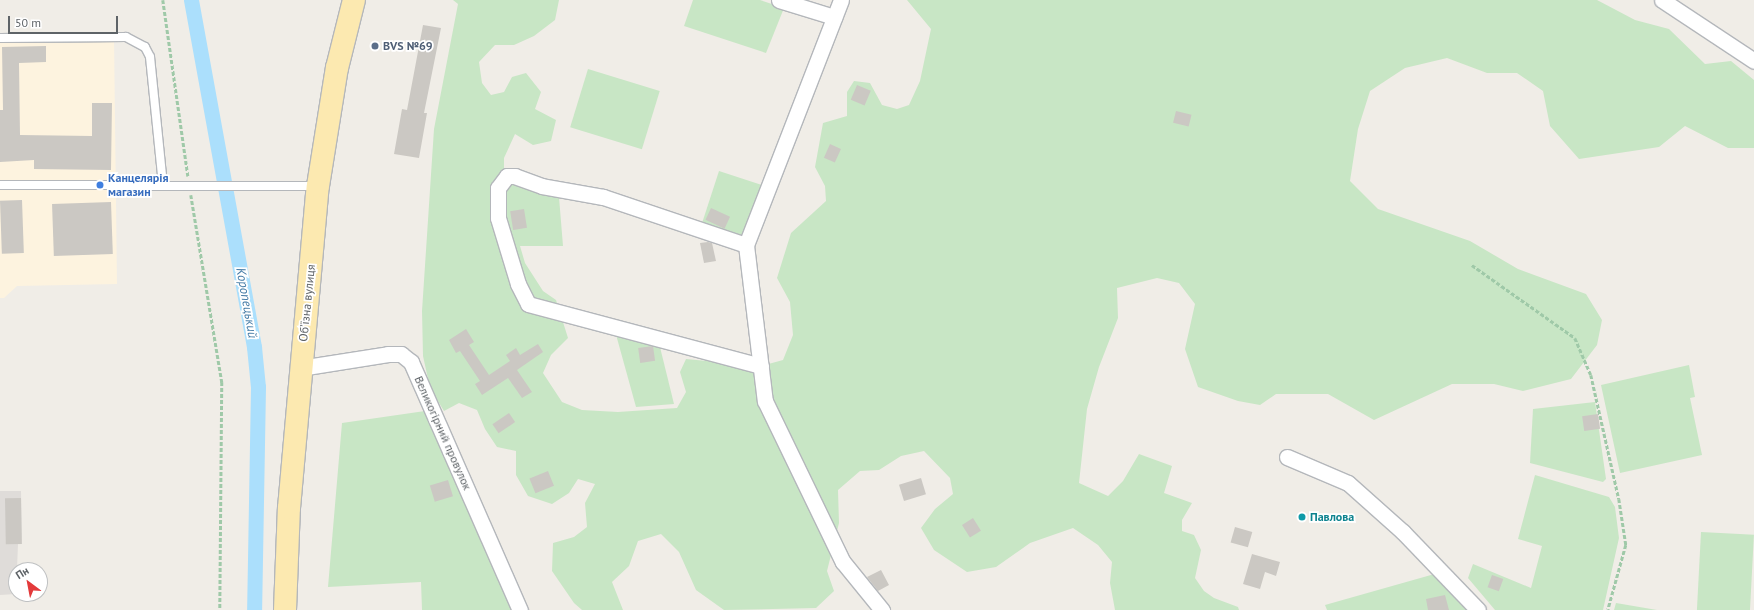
<!DOCTYPE html>
<meta charset="utf-8">
<style>
body{margin:0}
#map{position:relative;width:1754px;height:610px;overflow:hidden;background:#f0ede7;font-family:"PT Sans",sans-serif}
div>[style]{position:absolute}
.commercial>*{inset:0;background:#fdf3df}
.industrial>*{inset:0;background:#dfdcd9}
.green>*{inset:0;background:#c8e6c5;transform-origin:0 0}
.canal>*{height:15px;margin:-7.5px;padding:0 7.5px;transform-origin:7.5px;border-radius:7.5px;background:#abdffc}
.building>*{inset:0;background:#cbc8c3;transform-origin:0 0}
.path>*{height:2.5px;margin-top:-1.25px;transform-origin:0;background:repeating-linear-gradient(90deg,#9fc9a8 0 4px,transparent 0 6px)}
.roads{filter:drop-shadow(1px 0 #b4b7bb) drop-shadow(-1px 0 #b4b7bb) drop-shadow(0 1px #b4b7bb) drop-shadow(0 -1px #b4b7bb)}
.lane>*{height:8px;margin:-4px;padding:0 4px;transform-origin:4px;border-radius:4px;background:#fff}
.street>*{height:15px;margin:-7.5px;padding:0 7.5px;transform-origin:7.5px;border-radius:7.5px;background:#fff}
.primary>*{height:22px;margin:-11px;padding:0 11px;transform-origin:11px;border-radius:11px;background:#fce9b0}
.dots>*{width:11px;height:11px;translate:-50% -50%;box-sizing:border-box;border:2px solid #fff;border-radius:50%}
span{translate:-50% -50%;white-space:nowrap;text-align:center;line-height:1.15;-webkit-text-stroke:3.5px #fff;paint-order:stroke}
.service-label{font-size:12px;color:#4e5e75;font-weight:700}
.left{translate:0 -50%;text-align:left}
.shop-label{font-size:12px;color:#366cbe;font-weight:700}
.street-label{font-size:12px;color:#5e6367}
.culture-label{font-size:12px;color:#0d838f;font-weight:700}
.water-label{font-size:13px;color:#447ba6;font-style:italic}
.north{position:absolute;left:8px;top:562px;width:40px;height:40px;box-sizing:border-box;background:#fff;border:1px solid #bfc1c2;border-radius:50%;rotate:328deg;font-size:11px;font-weight:700;line-height:16px;text-align:center;color:#5e6367}
.north::after{content:'';display:block;margin:auto;width:14px;height:18px;background:#e33a3b;clip-path:polygon(50% 0,100% 100%,50% 72%,0 100%)}
.scale{position:absolute;left:8px;top:16px;width:110px;height:18px;box-sizing:border-box;border:2px solid #5e6367;border-top:0;padding-left:5px;font-size:12px;line-height:14px;white-space:nowrap;color:#5e6367;-webkit-text-stroke:3px #fff;paint-order:stroke}
</style>
<div id="map">
<div class="commercial">
<div style="clip-path:polygon(114px 37px,117px 284px,17px 286px,4px 298px,0 298px,0 38px)"></div>
</div>
<div class="industrial">
<div style="clip-path:polygon(0 491px,21px 491px,22px 544px,18px 544px,16px 594px,0 595px)"></div>
</div>
<div class="green">
<div style="clip-path:polygon(453px 0,559px 0,555px 20px,534px 36px,514px 45px,495px 45px,479px 62px,482px 83px,491px 95px,504px 92px,512px 77px,526px 73px,541px 92px,535px 109px,556px 120px,551px 141px,533px 145px,515px 134px,504px 158px,504px 186px,511px 180px,559px 197px,563px 246px,520px 246px,525px 263px,543px 291px,556px 300px,568px 338px,551px 355px,543px 373px,562px 402px,582px 410px,618px 412px,677px 408px,686px 392px,680px 372px,686px 359px,717px 362px,747px 370px,783px 360px,793px 335px,790px 302px,777px 278px,791px 233px,826px 201px,825px 186px,815px 167px,823px 123px,847px 116px,847px 92px,854px 81px,870px 83px,882px 105px,897px 109px,909px 105px,920px 81px,931px 29px,907px 0,1597px 0,1635px 20px,1669px 29px,1705px 64px,1731px 61px,1754px 80px,1754px 148px,1728px 148px,1685px 126px,1659px 147px,1579px 159px,1550px 126px,1543px 91px,1517px 73px,1487px 73px,1447px 58px,1405px 68px,1370px 91px,1358px 129px,1350px 181px,1378px 209px,1470px 241px,1518px 269px,1586px 294px,1602px 320px,1597px 345px,1571px 379px,1523px 391px,1494px 384px,1452px 384px,1374px 420px,1328px 394px,1276px 394px,1260px 405px,1238px 401px,1198px 387px,1185px 349px,1195px 304px,1179px 283px,1157px 278px,1117px 288px,1118px 318px,1099px 367px,1087px 409px,1079px 483px,1108px 496px,1123px 481px,1139px 454px,1172px 466px,1164px 493px,1192px 503px,1182px 520px,1182px 531px,1194px 535px,1201px 550px,1195px 578px,1204px 591px,1214px 598px,1238px 607px,1239px 610px,1115px 610px,1110px 583px,1112px 562px,1098px 545px,1073px 528px,1030px 543px,996px 567px,967px 572px,934px 550px,921px 528px,935px 509px,953px 494px,950px 478px,924px 451px,901px 456px,879px 470px,860px 471px,838px 490px,839px 523px,827px 571px,834px 591px,816px 608px,724px 610px,696px 590px,679px 552px,661px 534px,638px 541px,629px 566px,612px 582px,623px 610px,582px 610px,574px 603px,552px 571px,553px 543px,574px 537px,587px 527px,585px 503px,595px 484px,578px 479px,569px 493px,552px 504px,528px 496px,516px 475px,516px 451px,497px 447px,485px 429px,477px 410px,459px 403px,444px 411px,430px 388px,423px 356px,422px 311px,434px 129px,458px 4px)"></div>
<div style="clip-path:polygon(693px 0,760px 0,784px 8px,766px 53px,684px 26px)"></div>
<div style="left:588px;top:69px;width:75px;height:61px;rotate:17deg"></div>
<div style="left:719px;top:171px;width:45px;height:54px;rotate:18deg"></div>
<div style="clip-path:polygon(615px 331px,659px 343px,674px 404px,636px 407px)"></div>
<div style="clip-path:polygon(1689px 365px,1695px 397px,1690px 398px,1702px 455px,1620px 473px,1601px 385px)"></div>
<div style="clip-path:polygon(1595px 402px,1606px 479px,1603px 482px,1530px 463px,1533px 409px)"></div>
<div style="clip-path:polygon(425px 411px,515px 610px,422px 610px,421px 582px,328px 587px,342px 423px)"></div>
<div style="clip-path:polygon(1535px 475px,1609px 497px,1615px 507px,1619px 538px,1603px 610px,1495px 610px,1468px 578px,1473px 564px,1531px 588px,1542px 546px,1518px 539px)"></div>
<div style="left:1701px;top:532px;width:53px;height:78px;rotate:3deg"></div>
<div style="clip-path:polygon(1438px 573px,1472px 610px,1327px 610px,1325px 605px)"></div>
<div style="clip-path:polygon(1616px 603px,1657px 610px,1614px 610px)"></div>
</div>
<div class="canal">
<div style="left:191px;top:0;width:353px;rotate:79.7deg"></div>
<div style="left:254px;top:347px;width:40px;rotate:84.3deg"></div>
<div style="left:258px;top:387px;width:223px;rotate:91deg"></div>
</div>
<div class="building">
<div style="clip-path:polygon(423px 25px,441px 28px,424px 113px,427px 113px,419px 158px,394px 154px,402px 109px,407px 110px)"></div>
<div style="clip-path:polygon(46px 46px,46px 62px,19px 63px,20px 135px,92px 136px,92px 103px,112px 103px,111px 170px,34px 169px,34px 160px,0 162px,0 110px,3px 110px,2px 47px)"></div>
<div style="left:857px;top:85px;width:15px;height:16px;rotate:23deg"></div>
<div style="left:1176px;top:111px;width:16px;height:12px;rotate:14deg"></div>
<div style="left:830px;top:144px;width:12px;height:15px;rotate:24deg"></div>
<div style="left:22px;top:200px;width:53px;height:22px;rotate:88deg"></div>
<div style="left:111px;top:202px;width:52px;height:59px;rotate:88deg"></div>
<div style="left:711px;top:208px;width:21px;height:13px;rotate:25deg"></div>
<div style="left:524px;top:209px;width:19px;height:14px;rotate:81deg"></div>
<div style="clip-path:polygon(708px 242px,712px 243px,716px 261px,704px 263px,700px 243px)"></div>
<div style="clip-path:polygon(466px 329px,474px 342px,469px 345px,489px 375px,510px 361px,506px 355px,516px 348px,520px 355px,538px 344px,543px 352px,517px 370px,532px 392px,522px 398px,508px 378px,482px 395px,475px 384px,480px 381px,460px 351px,456px 353px,449px 340px)"></div>
<div style="left:653px;top:346px;width:15px;height:15px;rotate:82deg"></div>
<div style="left:509px;top:413px;width:11px;height:20px;rotate:56deg"></div>
<div style="left:1598px;top:414px;width:15px;height:16px;rotate:82deg"></div>
<div style="left:548px;top:471px;width:16px;height:20px;rotate:68deg"></div>
<div style="left:921px;top:478px;width:17px;height:23px;rotate:73deg"></div>
<div style="left:448px;top:480px;width:17px;height:19px;rotate:73deg"></div>
<div style="left:21px;top:498px;width:46px;height:16px;rotate:89deg"></div>
<div style="left:973px;top:518px;width:15px;height:13px;rotate:58deg"></div>
<div style="left:1235px;top:527px;width:18px;height:16px;rotate:16deg"></div>
<div style="clip-path:polygon(1252px 554px,1280px 562px,1276px 576px,1265px 572px,1260px 589px,1243px 584px)"></div>
<div style="clip-path:polygon(881px 570px,889px 585px,878px 591px,867px 577px)"></div>
<div style="left:1492px;top:575px;width:12px;height:13px;rotate:20deg"></div>
<div style="clip-path:polygon(1445px 595px,1449px 610px,1428px 610px,1426px 599px)"></div>
</div>
<div class="path">
<div style="left:163px;top:0;width:178px;rotate:81.9deg"></div>
<div style="left:191px;top:195px;width:190px;rotate:80.6deg"></div>
<div style="left:222px;top:382px;width:228px;rotate:90.5deg"></div>
<div style="left:1472px;top:265px;width:126px;rotate:35.3deg"></div>
<div style="left:1575px;top:338px;width:40px;rotate:66.6deg"></div>
<div style="left:1591px;top:375px;width:127px;rotate:77.3deg"></div>
<div style="left:1619px;top:499px;width:47px;rotate:81.3deg"></div>
<div style="left:1626px;top:545px;width:67px;rotate:105.5deg"></div>
</div>
<div class="roads">
<div class="lane">
<div style="left:0;top:38px;width:126px;rotate:-0.5deg"></div>
<div style="left:126px;top:37px;width:21px;rotate:28deg"></div>
<div style="left:145px;top:47px;width:11px;rotate:63deg"></div>
<div style="left:150px;top:57px;width:128px;rotate:84.2deg"></div>
<div style="left:0;top:185px;width:317px;rotate:0.2deg"></div>
</div>
<div class="street">
<div style="left:779px;top:0;width:58px;rotate:17.2deg"></div>
<div style="left:841px;top:0;width:263px;rotate:111.2deg"></div>
<div style="left:746px;top:245px;width:157px;rotate:83.1deg"></div>
<div style="left:765px;top:401px;width:179px;rotate:64.2deg"></div>
<div style="left:843px;top:562px;width:62px;rotate:50.9deg"></div>
<div style="left:1662px;top:0;width:110px;rotate:33.5deg"></div>
<div style="left:746px;top:245px;width:151px;rotate:-161.4deg"></div>
<div style="left:603px;top:197px;width:62px;rotate:-169.8deg"></div>
<div style="left:542px;top:186px;width:29px;rotate:-160deg"></div>
<div style="left:515px;top:176px;width:8px;rotate:180deg"></div>
<div style="left:507px;top:176px;width:15px;rotate:127deg"></div>
<div style="left:498px;top:188px;width:30px;rotate:90deg"></div>
<div style="left:498px;top:218px;width:69px;rotate:73.1deg"></div>
<div style="left:518px;top:284px;width:22px;rotate:63deg"></div>
<div style="left:528px;top:304px;width:241px;rotate:14.9deg"></div>
<div style="left:300px;top:368px;width:89px;rotate:-9deg"></div>
<div style="left:388px;top:354px;width:13px"></div>
<div style="left:401px;top:354px;width:13px;rotate:39deg"></div>
<div style="left:411px;top:362px;width:271px;rotate:66.3deg"></div>
<div style="left:1287px;top:457px;width:66px;rotate:23.1deg"></div>
<div style="left:1348px;top:483px;width:74px;rotate:41.7deg"></div>
<div style="left:1403px;top:532px;width:108px;rotate:46.1deg"></div>
</div>
<div class="primary">
<div style="left:285px;top:610px;width:102px;rotate:-87.8deg"></div>
<div style="left:289px;top:508px;width:323px;rotate:-84.9deg"></div>
<div style="left:318px;top:186px;width:120px;rotate:-80.9deg"></div>
<div style="left:337px;top:68px;width:70px;rotate:-76deg"></div>
</div>
</div>
<div class="dots">
<div style="left:375px;top:46px;background:#5c6f8a"></div>
<div style="left:100px;top:185px;background:#3f7fe0"></div>
<div style="left:1302px;top:517px;background:#0f9aa8"></div>
</div>
<div class="service-label">
<span class="left" style="left:383px;top:46px">BVS №69</span>
</div>
<div class="shop-label">
<span class="left" style="left:108px;top:185px">Канцелярія<br>магазин</span>
</div>
<div class="street-label">
<span style="left:307px;top:303px;rotate:-84deg">Обʼїзна вулиця</span>
<span style="left:443px;top:433px;rotate:66deg">Великогірний провулок</span>
</div>
<div class="culture-label">
<span class="left" style="left:1310px;top:517px">Павлова</span>
</div>
<div class="water-label">
<span style="left:246px;top:303px;rotate:80deg">Коропецький</span>
</div>
<div class="north">Пн</div>
<div class="scale">50 m</div>
</div>
